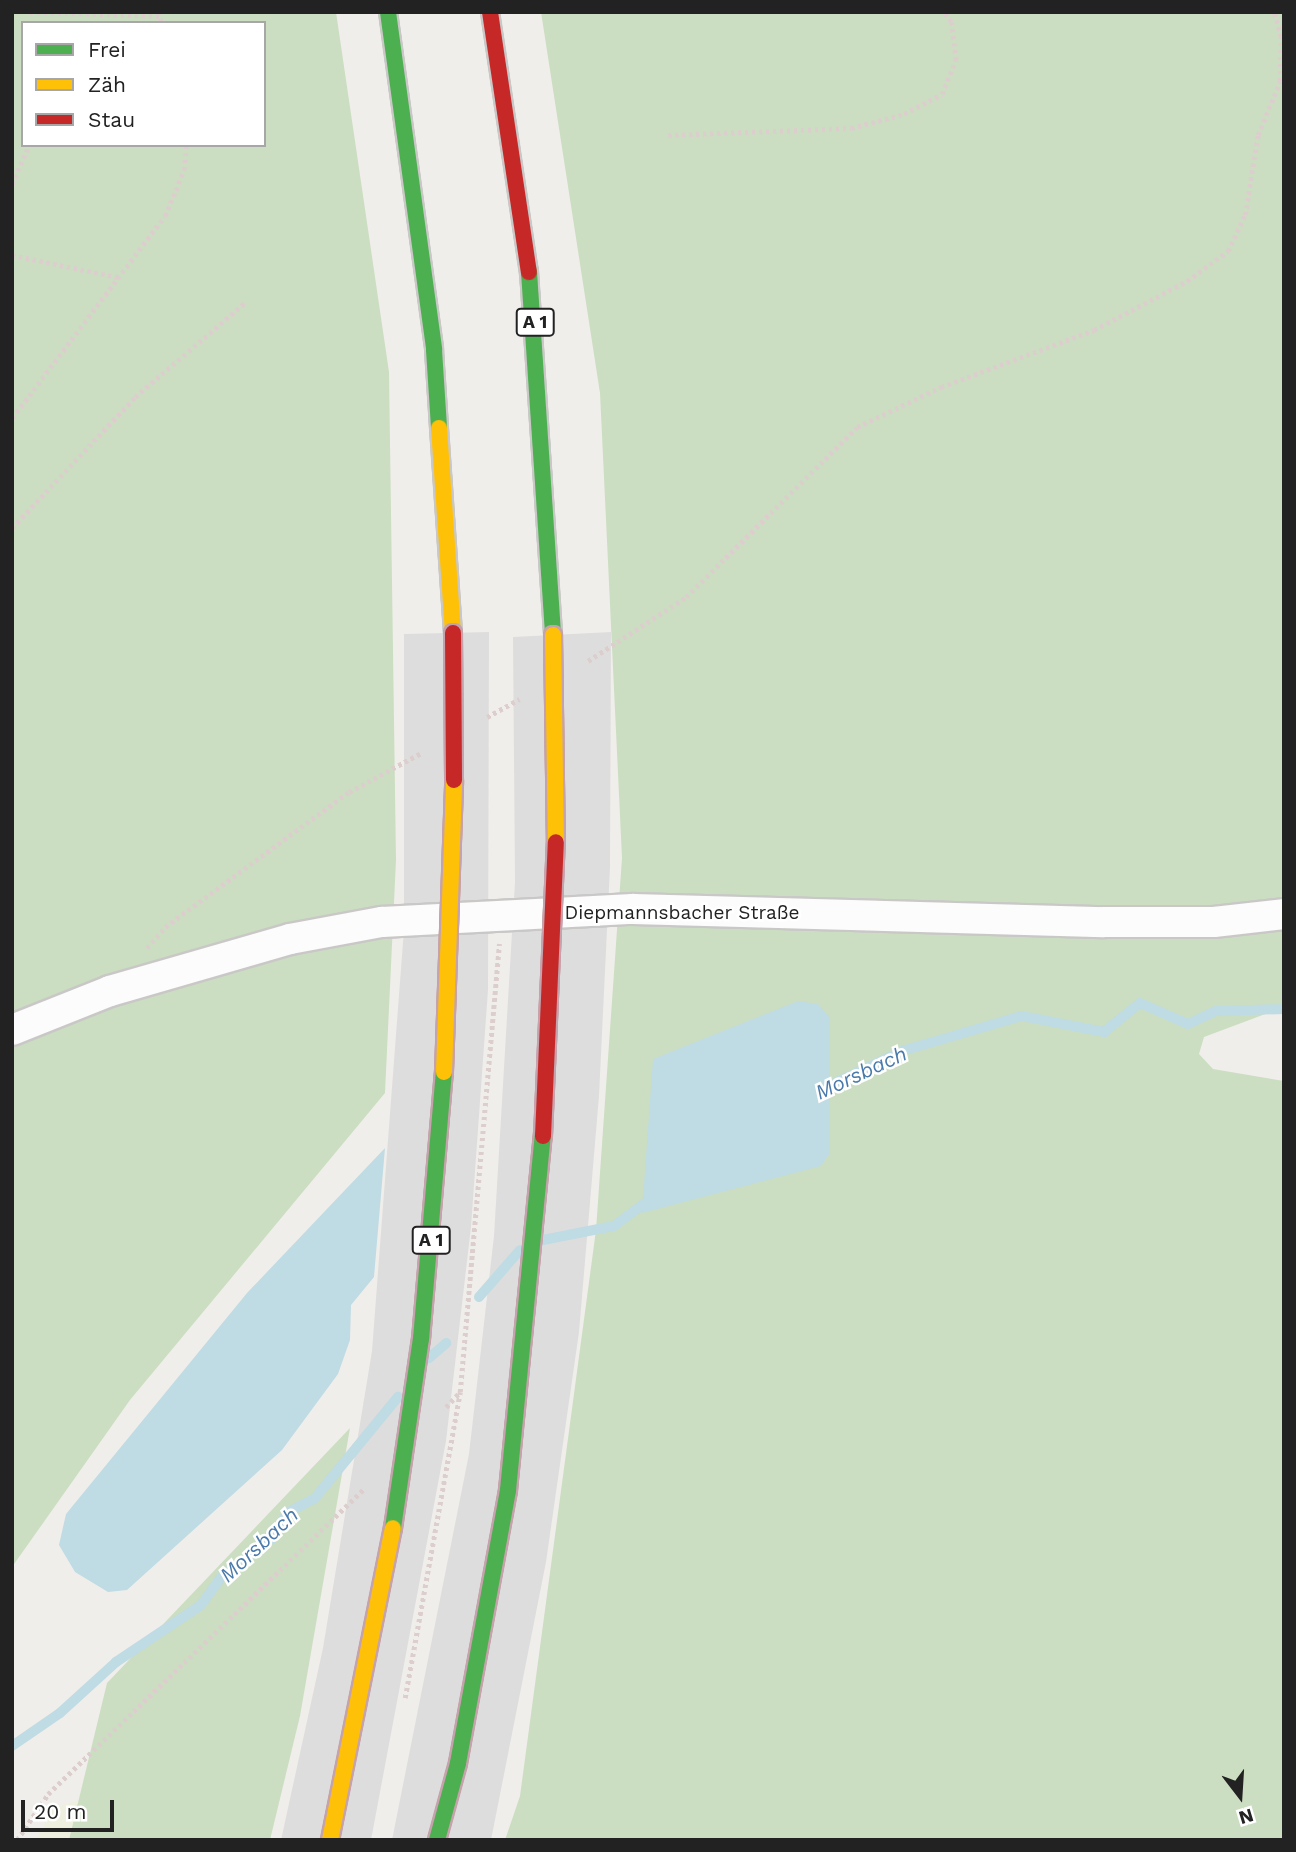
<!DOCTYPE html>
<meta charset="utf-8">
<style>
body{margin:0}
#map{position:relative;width:1296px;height:1852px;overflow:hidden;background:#f0eeeb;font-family:"Work Sans",sans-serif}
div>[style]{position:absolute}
.farmland>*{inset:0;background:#efefdf}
.forest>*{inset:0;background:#cbdec1}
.water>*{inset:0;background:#bfdbe3}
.pier>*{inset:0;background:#dedddd}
.stream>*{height:10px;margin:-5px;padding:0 5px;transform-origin:5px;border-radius:5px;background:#bfdbe3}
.path>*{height:4.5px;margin-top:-2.25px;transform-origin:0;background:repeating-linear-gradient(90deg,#dccecd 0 3.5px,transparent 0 7px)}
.roads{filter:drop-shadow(2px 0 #c9c8c7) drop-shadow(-2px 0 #c9c8c7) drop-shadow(0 2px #c9c8c7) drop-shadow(0 -2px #c9c8c7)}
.street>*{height:30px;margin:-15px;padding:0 15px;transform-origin:15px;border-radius:15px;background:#fdfcfc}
.fast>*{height:16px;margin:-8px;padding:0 8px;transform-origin:8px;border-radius:8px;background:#4caf50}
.slow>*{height:16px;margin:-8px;padding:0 8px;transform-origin:8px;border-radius:8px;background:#ffc107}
.jam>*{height:16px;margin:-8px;padding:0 8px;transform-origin:8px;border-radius:8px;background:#c62828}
.bridges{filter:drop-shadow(2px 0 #c5a2ac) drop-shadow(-2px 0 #c5a2ac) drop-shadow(0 2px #c5a2ac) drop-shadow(0 -2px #c5a2ac)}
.fast-bridge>*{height:16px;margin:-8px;padding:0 8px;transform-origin:8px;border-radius:8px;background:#4caf50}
.slow-bridge>*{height:16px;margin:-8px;padding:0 8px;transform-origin:8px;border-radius:8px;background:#ffc107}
.jam-bridge>*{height:16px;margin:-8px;padding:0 8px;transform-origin:8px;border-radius:8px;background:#c62828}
span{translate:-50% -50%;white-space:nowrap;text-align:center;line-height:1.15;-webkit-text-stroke:5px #fff;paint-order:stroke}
.shield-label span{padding:2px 5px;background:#fff;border:2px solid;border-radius:5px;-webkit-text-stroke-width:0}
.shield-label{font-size:18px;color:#222;font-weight:700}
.street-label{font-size:19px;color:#222}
.water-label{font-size:21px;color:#4a7aab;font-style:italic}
.frame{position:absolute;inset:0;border:14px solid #222;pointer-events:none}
.legend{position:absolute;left:21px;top:21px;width:245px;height:126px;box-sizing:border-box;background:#fff;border:2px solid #a7a7a7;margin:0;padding:9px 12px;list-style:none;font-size:21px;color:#222}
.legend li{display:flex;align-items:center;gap:14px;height:35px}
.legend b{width:35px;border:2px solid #a7a7a7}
.north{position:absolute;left:1205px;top:1761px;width:70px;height:70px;-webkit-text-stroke:5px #fff;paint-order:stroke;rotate:163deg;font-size:19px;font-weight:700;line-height:28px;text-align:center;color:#222}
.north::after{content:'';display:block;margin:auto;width:24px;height:32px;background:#222;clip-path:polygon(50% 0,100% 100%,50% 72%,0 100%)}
.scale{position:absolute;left:21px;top:1800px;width:93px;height:32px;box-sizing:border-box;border:4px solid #222;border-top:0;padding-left:9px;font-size:21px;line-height:24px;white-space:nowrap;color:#222;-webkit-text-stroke:5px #fff;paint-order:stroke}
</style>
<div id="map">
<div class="farmland">
<div style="clip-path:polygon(78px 1800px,69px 1840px,35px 1840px,54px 1808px)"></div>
</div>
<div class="forest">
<div style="clip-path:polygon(evenodd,12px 12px,336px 12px,389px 372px,396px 860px,385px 1093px,130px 1400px,12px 1567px,12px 12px,23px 23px,264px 23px,264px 145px,23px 145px,23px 23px)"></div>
<div style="clip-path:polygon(541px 12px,1284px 12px,1284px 1007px,1204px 1037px,1199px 1054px,1213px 1069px,1284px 1081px,1284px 1840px,505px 1840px,520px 1796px,596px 1230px,622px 858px,600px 393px)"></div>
<div style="clip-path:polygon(350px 1428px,300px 1716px,270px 1840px,69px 1840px,107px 1683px)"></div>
</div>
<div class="water">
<div style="clip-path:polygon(798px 1001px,818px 1004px,830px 1018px,830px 1153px,821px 1166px,642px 1213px,653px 1059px)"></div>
<div style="clip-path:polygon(385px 1148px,374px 1277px,351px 1305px,350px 1340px,338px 1374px,282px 1450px,127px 1590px,108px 1592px,75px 1572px,59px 1545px,66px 1514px,247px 1293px)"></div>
</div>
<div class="pier">
<div style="clip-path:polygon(489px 632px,488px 990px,471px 1227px,446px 1441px,371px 1840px,281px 1840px,323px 1648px,372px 1351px,404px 929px,404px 634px)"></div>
<div style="clip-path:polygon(611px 632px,610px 867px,599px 1096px,579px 1332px,546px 1562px,491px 1840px,392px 1840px,469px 1454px,494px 1236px,515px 882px,513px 637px)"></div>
</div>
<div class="stream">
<div style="left:822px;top:1089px;width:89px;rotate:-25.4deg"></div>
<div style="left:902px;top:1051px;width:125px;rotate:-16.3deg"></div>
<div style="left:1022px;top:1016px;width:84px;rotate:11deg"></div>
<div style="left:1104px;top:1032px;width:46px;rotate:-38.9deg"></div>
<div style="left:1140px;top:1003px;width:52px;rotate:23.6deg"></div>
<div style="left:1188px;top:1024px;width:31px;rotate:-25deg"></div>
<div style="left:1216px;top:1011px;width:68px;rotate:-1.7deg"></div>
<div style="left:543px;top:1240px;width:72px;rotate:-11.2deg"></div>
<div style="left:614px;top:1226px;width:49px;rotate:-36.6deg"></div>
<div style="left:479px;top:1297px;width:62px;rotate:-48.9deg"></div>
<div style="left:429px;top:1358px;width:23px;rotate:-41deg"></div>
<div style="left:12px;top:1746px;width:58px;rotate:-34.5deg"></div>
<div style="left:60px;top:1713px;width:76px;rotate:-42.3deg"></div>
<div style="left:116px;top:1662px;width:102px;rotate:-33.8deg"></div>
<div style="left:201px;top:1605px;width:34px;rotate:-54deg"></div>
<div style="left:221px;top:1577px;width:66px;rotate:-37deg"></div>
<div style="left:274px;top:1537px;width:27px;rotate:-62deg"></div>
<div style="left:287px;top:1513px;width:32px;rotate:-28deg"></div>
<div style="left:315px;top:1498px;width:131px;rotate:-50.6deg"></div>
</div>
<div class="path">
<div style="left:30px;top:12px;width:130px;rotate:1.8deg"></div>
<div style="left:158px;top:12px;width:12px;rotate:70deg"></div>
<div style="left:668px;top:135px;width:183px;rotate:-2.2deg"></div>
<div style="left:851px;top:128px;width:55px;rotate:-14.8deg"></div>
<div style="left:904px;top:114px;width:43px;rotate:-27.8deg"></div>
<div style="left:942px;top:94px;width:37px;rotate:-68deg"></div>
<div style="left:956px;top:60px;width:38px;rotate:-97deg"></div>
<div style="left:951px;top:22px;width:12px;rotate:-125deg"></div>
<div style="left:12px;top:184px;width:43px;rotate:-66.4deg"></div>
<div style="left:12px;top:255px;width:112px;rotate:11.8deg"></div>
<div style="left:12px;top:418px;width:253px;rotate:-52.9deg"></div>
<div style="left:165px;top:216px;width:50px;rotate:-67.6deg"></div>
<div style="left:184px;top:170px;width:25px;rotate:-85deg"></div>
<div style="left:12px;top:528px;width:180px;rotate:-46.8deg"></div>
<div style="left:135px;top:397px;width:146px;rotate:-40.6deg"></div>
<div style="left:588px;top:661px;width:117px;rotate:-33.1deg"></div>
<div style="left:686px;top:597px;width:241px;rotate:-44.8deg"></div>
<div style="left:857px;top:427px;width:93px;rotate:-25.5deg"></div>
<div style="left:941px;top:387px;width:163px;rotate:-20.4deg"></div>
<div style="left:1094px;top:330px;width:105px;rotate:-27.8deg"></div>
<div style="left:1187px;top:281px;width:51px;rotate:-36.2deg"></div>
<div style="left:1228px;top:251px;width:40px;rotate:-65deg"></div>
<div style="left:1245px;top:215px;width:81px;rotate:-80.8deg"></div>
<div style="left:1258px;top:135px;width:58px;rotate:-67.8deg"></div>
<div style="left:1280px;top:81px;width:44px;rotate:-88.7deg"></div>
<div style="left:1281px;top:37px;width:26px;rotate:-106deg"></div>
<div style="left:487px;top:717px;width:37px;rotate:-29deg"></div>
<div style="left:147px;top:948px;width:28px;rotate:-49deg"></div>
<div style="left:165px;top:927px;width:228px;rotate:-36.3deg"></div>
<div style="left:349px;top:792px;width:82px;rotate:-28.4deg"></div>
<div style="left:446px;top:1407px;width:19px;rotate:-47deg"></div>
<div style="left:405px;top:1698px;width:311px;rotate:-79.8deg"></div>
<div style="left:460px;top:1392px;width:450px;rotate:-85deg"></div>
<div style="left:17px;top:1840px;width:55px;rotate:-56deg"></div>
<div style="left:48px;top:1794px;width:438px;rotate:-44deg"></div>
</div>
<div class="roads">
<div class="street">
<div style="left:12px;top:1030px;width:105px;rotate:-21.7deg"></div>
<div style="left:110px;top:991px;width:187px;rotate:-16.1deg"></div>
<div style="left:290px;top:939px;width:94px;rotate:-10.5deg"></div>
<div style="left:382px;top:922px;width:251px;rotate:-3deg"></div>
<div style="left:633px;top:909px;width:471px;rotate:1.6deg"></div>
<div style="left:1104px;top:922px;width:110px"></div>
<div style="left:1214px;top:922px;width:70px;rotate:-6.5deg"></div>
</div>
<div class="fast">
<div style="left:388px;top:12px;width:341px;rotate:82.2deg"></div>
<div style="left:434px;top:350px;width:78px;rotate:86.3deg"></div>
<div style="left:529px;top:272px;width:364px;rotate:86.2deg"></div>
</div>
<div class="slow">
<div style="left:439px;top:428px;width:205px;rotate:86.1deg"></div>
</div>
<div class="jam">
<div style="left:490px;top:12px;width:263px;rotate:81.5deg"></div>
</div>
</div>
<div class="bridges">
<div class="fast-bridge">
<div style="left:393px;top:1528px;width:191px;rotate:-81.6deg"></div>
<div style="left:421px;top:1339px;width:268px;rotate:-85.1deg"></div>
<div style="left:437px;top:1840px;width:80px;rotate:-74.7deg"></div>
<div style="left:458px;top:1763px;width:278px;rotate:-79.6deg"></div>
<div style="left:508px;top:1490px;width:356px;rotate:-84.4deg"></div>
</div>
<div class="slow-bridge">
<div style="left:553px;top:635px;width:207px;rotate:89.2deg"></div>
<div style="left:444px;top:1072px;width:292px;rotate:-88deg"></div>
<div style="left:330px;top:1840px;width:318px;rotate:-78.6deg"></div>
</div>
<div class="jam-bridge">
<div style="left:453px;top:633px;width:147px;rotate:89.6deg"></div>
<div style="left:543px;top:1136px;width:294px;rotate:-87.5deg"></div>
</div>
</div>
<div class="shield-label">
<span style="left:535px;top:322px">A 1</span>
<span style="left:431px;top:1240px">A 1</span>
</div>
<div class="street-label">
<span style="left:682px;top:913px">Diepmannsbacher Straße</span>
</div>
<div class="water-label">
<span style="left:861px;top:1073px;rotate:-25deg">Morsbach</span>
<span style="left:259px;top:1545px;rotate:-43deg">Morsbach</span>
</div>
<div class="frame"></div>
<ul class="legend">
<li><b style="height:9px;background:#4caf50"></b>Frei</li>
<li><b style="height:9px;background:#ffc107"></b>Zäh</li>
<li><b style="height:9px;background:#c62828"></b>Stau</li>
</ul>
<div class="north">N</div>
<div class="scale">20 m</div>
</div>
